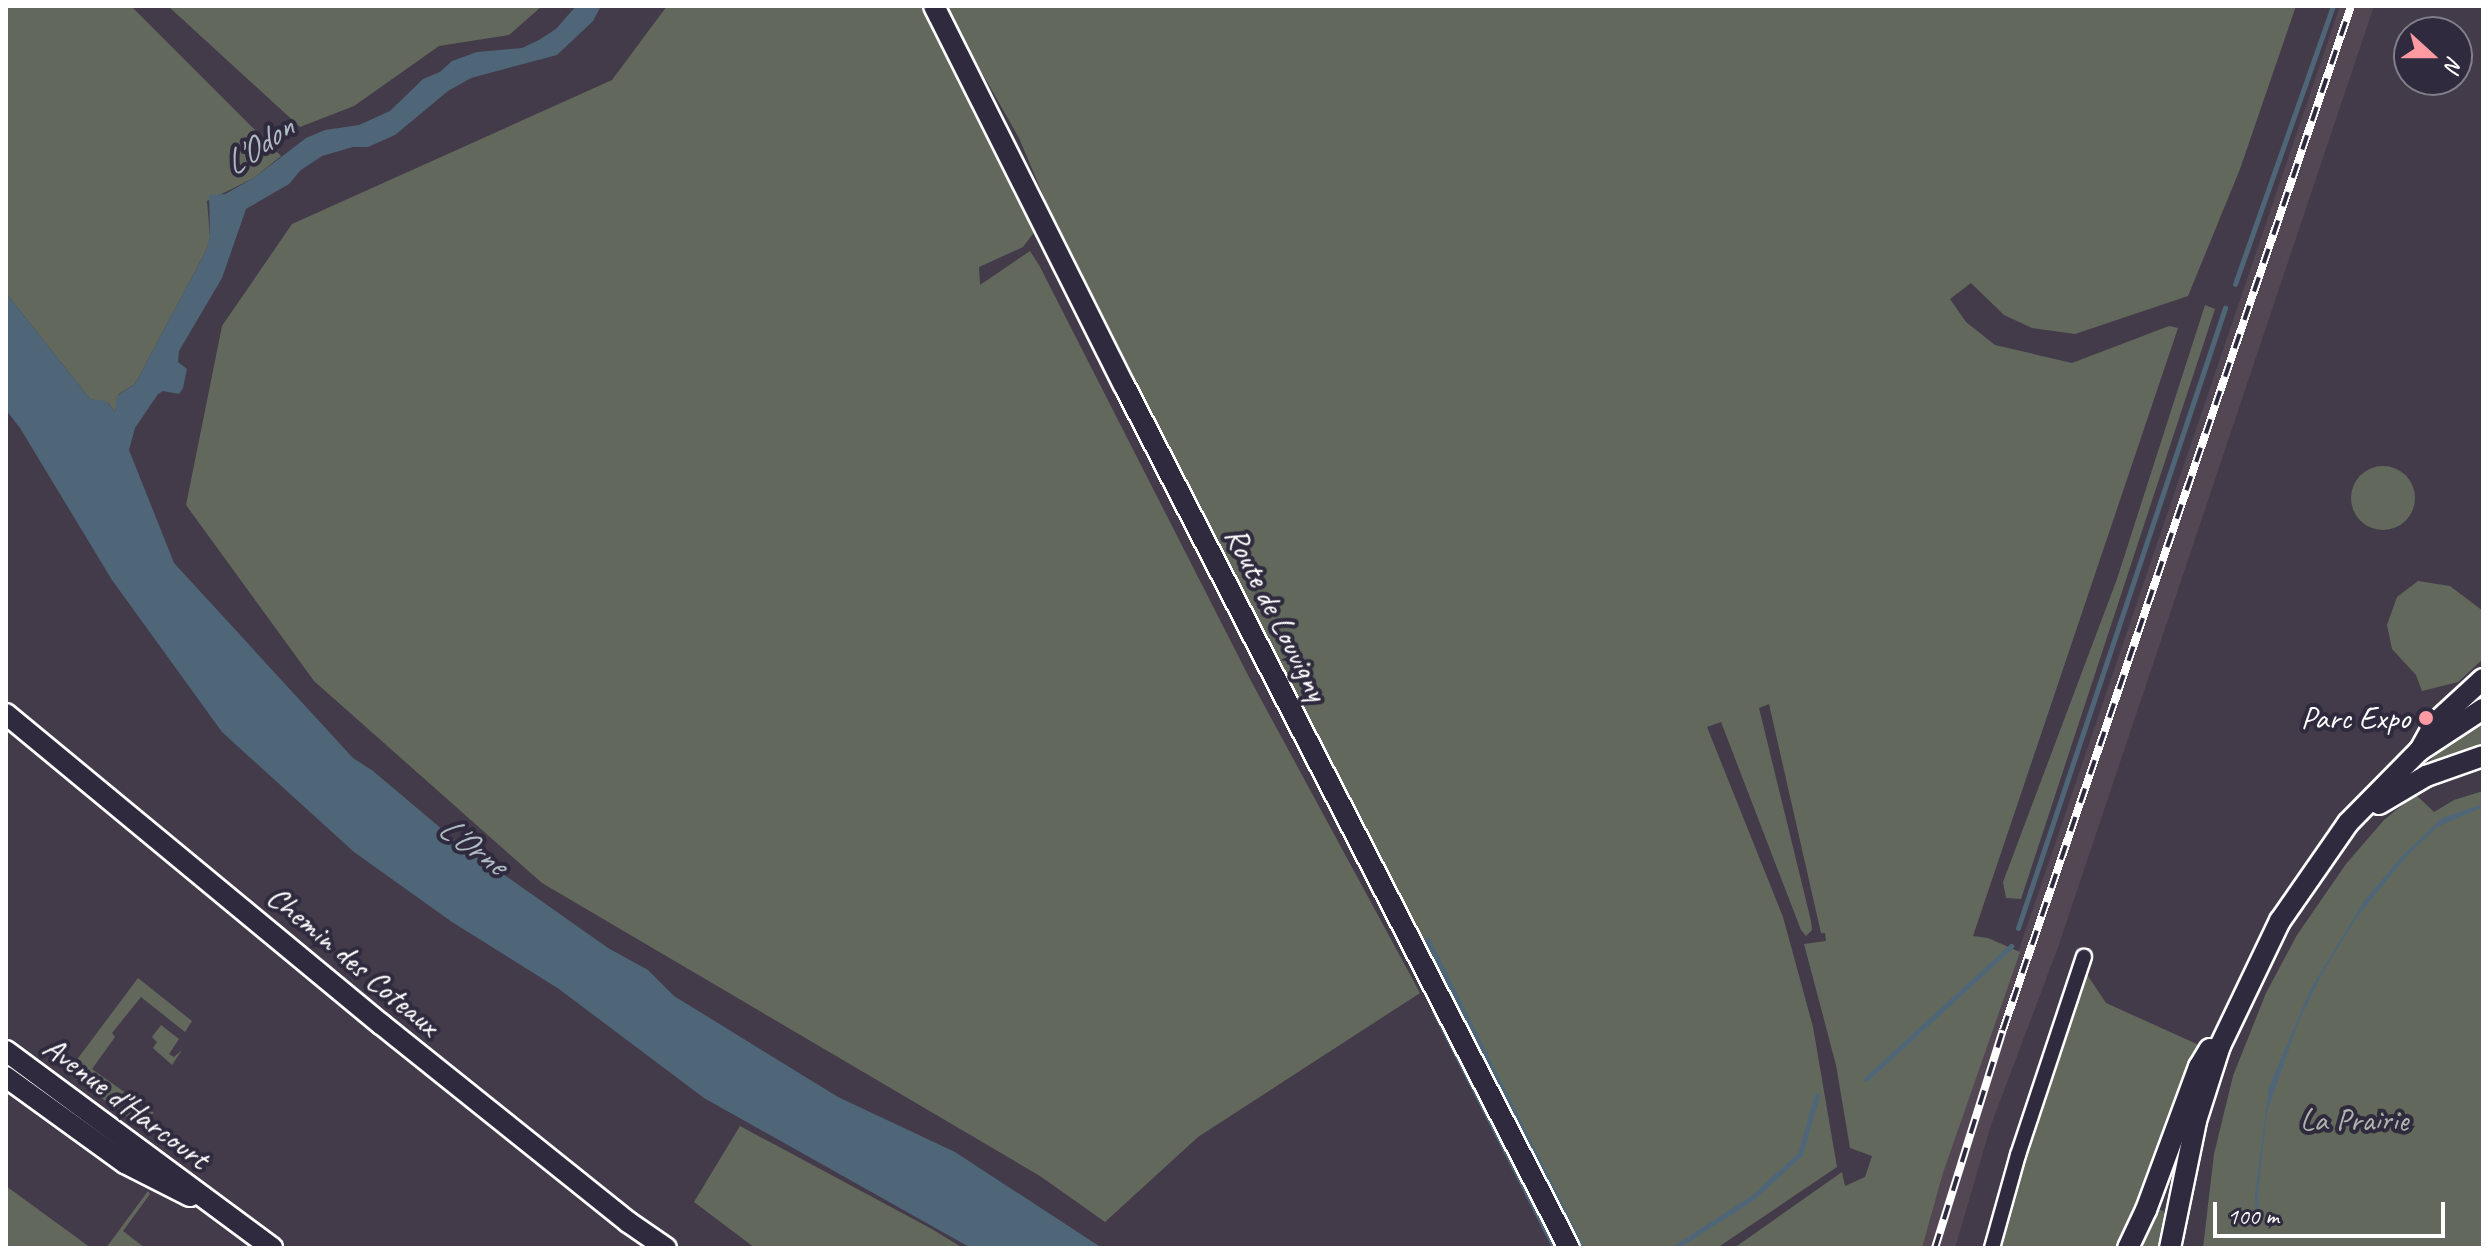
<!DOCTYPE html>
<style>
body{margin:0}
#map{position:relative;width:2489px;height:1254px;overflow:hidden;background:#443b4a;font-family:Caveat,sans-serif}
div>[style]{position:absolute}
.built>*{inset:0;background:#534754}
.green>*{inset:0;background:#62695c}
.round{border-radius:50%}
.water>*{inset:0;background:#4e6678}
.stream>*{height:5px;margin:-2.5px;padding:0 2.5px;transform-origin:2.5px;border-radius:2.5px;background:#4e6678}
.roads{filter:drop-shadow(2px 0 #fff) drop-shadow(-2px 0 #fff) drop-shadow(0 2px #fff) drop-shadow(0 -2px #fff)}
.street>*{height:14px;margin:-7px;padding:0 7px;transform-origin:7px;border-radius:7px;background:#2f2a3d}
.secondary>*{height:20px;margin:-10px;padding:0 10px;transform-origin:10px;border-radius:10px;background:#2f2a3d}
.rail>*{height:8px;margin-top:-4px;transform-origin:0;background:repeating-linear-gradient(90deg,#2f2a3d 0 15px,#fff 0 30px);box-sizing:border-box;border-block:2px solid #fff}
.dots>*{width:22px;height:22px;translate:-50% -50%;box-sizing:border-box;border:4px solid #2f2a3d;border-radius:50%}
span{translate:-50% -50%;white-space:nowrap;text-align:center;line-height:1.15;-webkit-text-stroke:8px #2f2a3d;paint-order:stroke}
.street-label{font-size:32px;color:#fff}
.poi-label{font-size:32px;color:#fff}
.right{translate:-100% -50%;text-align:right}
.park-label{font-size:32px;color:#b0b4ae}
.water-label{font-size:34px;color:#afbac2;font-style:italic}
.frame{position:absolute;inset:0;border:8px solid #fff;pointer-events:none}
.north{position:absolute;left:2393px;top:16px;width:80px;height:80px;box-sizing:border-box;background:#2f2a3d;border:2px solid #827f8b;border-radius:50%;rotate:111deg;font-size:22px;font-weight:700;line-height:32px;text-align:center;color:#fff}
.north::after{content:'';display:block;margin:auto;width:28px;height:36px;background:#ff9aa2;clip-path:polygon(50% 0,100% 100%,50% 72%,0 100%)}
.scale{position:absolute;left:2213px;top:1202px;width:232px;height:36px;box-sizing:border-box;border:4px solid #fff;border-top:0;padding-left:10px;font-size:24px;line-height:28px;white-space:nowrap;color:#fff;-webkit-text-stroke:6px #2f2a3d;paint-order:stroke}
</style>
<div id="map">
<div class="built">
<div style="clip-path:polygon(2340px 6px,2374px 6px,2057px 950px,1991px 1125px,1955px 1248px,1922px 1248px,1943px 1173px)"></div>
</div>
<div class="green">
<div style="clip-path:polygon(6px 6px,131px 6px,281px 156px,254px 178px,207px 201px,210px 237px,206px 251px,135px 384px,119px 394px,115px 412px,108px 403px,90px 399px,6px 293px)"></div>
<div style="clip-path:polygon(168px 6px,542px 6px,509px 35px,439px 46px,354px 106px,300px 127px)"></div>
<div style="clip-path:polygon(667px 6px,921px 6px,1035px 231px,1023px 247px,979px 267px,980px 285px,1030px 251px,1039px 265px,1250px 679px,1420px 993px,1198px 1137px,1105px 1222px,1040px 1176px,542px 883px,314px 681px,186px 505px,222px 326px,292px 224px,612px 80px)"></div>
<div style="clip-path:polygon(944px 6px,2296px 6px,2240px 169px,2188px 296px,2075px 334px,2032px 328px,2004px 315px,1971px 283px,1950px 299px,1966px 322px,1995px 345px,2072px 363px,2169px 326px,2178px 328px,1973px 936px,1988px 938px,2020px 952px,1943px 1173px,1922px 1248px,1734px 1248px,1842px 1172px,1845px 1186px,1865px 1177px,1872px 1156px,1850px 1148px,1836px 1065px,1804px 944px,1826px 941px,1825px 933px,1821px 933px,1769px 704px,1759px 708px,1811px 921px,1812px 930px,1806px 936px,1801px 930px,1721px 722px,1707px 727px,1783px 917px,1813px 1027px,1837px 1167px,1717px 1248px,1575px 1248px,1387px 868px,1060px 235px,1019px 138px)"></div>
<div style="clip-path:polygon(2205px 305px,2215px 309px,2021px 899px,2006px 898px,2003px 882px,2117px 579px)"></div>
<div class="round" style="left:2351px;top:466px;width:64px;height:64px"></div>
<div style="clip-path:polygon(2418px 581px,2450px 586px,2483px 611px,2483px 659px,2458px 682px,2422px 691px,2416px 675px,2392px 649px,2387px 625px,2397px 597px)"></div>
<div style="clip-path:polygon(2483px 716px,2483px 751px,2421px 769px,2440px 751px)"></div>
<div style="clip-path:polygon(2483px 791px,2483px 1248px,2203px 1248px,2214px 1154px,2233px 1076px,2266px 993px,2297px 935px,2346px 864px,2384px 820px,2405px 803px,2416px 795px,2434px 812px,2454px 800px)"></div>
<div style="clip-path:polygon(2086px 973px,2106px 1003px,2199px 1045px,2119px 1248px,2001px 1248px,2002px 1226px)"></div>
<div style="clip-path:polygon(138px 978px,192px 1021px,185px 1032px,141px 997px,112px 1033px,115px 1037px,92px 1069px,154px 1113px,146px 1118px,135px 1110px,129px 1118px,67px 1073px)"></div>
<div style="clip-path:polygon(161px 1025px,179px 1039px,169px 1054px,174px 1057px,182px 1050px,172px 1065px,153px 1048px,157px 1042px,152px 1037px)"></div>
<div style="clip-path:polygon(740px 1126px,930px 1228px,963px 1248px,755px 1248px,694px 1202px)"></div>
<div style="clip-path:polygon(6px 1186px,91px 1248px,6px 1248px)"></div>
<div style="clip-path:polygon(148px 1191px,150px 1194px,123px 1231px,145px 1248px,106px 1248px)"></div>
<div style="clip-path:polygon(2157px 1209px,2164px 1211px,2163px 1248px,2138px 1248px)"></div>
</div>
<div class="water">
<div style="clip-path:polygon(576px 6px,601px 6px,593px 21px,557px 55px,471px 78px,448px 91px,395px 135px,368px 147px,353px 147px,322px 156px,301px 170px,289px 184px,246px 209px,222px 278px,179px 351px,178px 362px,187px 369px,183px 388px,179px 394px,163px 391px,158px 394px,135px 428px,129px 450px,174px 563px,353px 758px,373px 771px,456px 841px,608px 948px,648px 970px,674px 996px,838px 1097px,955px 1152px,1102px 1248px,971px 1248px,704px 1098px,559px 989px,452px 922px,354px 852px,222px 732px,112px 580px,20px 428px,6px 410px,6px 293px,90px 399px,106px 401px,115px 412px,117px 396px,135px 384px,206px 251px,210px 236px,209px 195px,225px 194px,254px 178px,306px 138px,325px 130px,359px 125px,390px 111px,423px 79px,440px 72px,452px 61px,477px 52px,522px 48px,539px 40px,556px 29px)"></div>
<div style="clip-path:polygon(2483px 804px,2483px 807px,2437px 827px,2406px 857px,2357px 917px,2322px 974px,2298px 1023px,2267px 1112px,2258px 1194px,2259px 1222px,2256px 1221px,2255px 1194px,2269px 1087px,2310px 990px,2364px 901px,2403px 855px,2442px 818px)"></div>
</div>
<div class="stream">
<div style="left:2235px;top:284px;width:295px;rotate:-70.6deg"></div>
<div style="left:2018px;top:928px;width:654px;rotate:-71.54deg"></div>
<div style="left:1427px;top:939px;width:346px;rotate:63.4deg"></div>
<div style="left:1434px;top:1011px;width:266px;rotate:63deg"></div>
<div style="left:1866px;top:1079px;width:197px;rotate:-42.5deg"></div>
<div style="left:1674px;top:1248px;width:94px;rotate:-32.8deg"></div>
<div style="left:1753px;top:1197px;width:64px;rotate:-42.5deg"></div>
<div style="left:1800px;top:1154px;width:61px;rotate:-73.9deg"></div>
</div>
<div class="roads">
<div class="street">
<div style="left:1992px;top:1248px;width:97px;rotate:-74.4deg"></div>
<div style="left:2018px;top:1155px;width:209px;rotate:-71.6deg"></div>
</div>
<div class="secondary">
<div style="left:934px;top:6px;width:424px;rotate:63.4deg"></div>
<div style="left:1124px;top:385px;width:971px;rotate:62.72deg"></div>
<div style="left:6px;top:714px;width:487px;rotate:39.6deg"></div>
<div style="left:381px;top:1024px;width:317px;rotate:38.7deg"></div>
<div style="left:628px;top:1222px;width:46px;rotate:34.4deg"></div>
<div style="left:2420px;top:750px;width:31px;rotate:-61deg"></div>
<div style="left:2435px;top:723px;width:65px;rotate:-42.5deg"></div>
<div style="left:2379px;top:804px;width:55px;rotate:-30.8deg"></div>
<div style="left:2426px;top:776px;width:60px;rotate:-19.3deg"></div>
<div style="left:6px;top:1051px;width:331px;rotate:36.5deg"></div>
<div style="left:6px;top:1077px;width:147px;rotate:35.9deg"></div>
<div style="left:125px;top:1163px;width:73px;rotate:26.9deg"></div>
<div style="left:2128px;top:1248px;width:42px;rotate:-64.7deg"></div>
<div style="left:2146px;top:1210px;width:153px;rotate:-69.7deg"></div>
<div style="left:2199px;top:1067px;width:21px;rotate:-59deg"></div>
<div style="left:2170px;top:1248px;width:130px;rotate:-78.4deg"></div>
<div style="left:2196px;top:1121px;width:79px;rotate:-72.3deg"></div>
<div style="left:2220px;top:1046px;width:139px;rotate:-64.4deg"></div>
<div style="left:2280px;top:921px;width:119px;rotate:-55.2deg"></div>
<div style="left:2348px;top:823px;width:101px;rotate:-45.4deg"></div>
<div style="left:2419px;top:751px;width:77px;rotate:-33.3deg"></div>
</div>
</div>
<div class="rail">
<div style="left:1935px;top:1248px;width:228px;rotate:-72.7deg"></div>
<div style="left:2003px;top:1030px;width:1082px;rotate:-71.23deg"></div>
</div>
<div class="dots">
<div style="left:2426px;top:718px;background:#ff9aa2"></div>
</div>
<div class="street-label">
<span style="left:1276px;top:614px;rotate:63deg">Route de Louvigny</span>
<span style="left:353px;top:961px;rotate:40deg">Chemin des Coteaux</span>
<span style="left:126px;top:1103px;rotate:37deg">Avenue d'Harcourt</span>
</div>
<div class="poi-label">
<span class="right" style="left:2410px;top:718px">Parc Expo</span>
</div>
<div class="park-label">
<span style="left:2354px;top:1120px">La Prairie</span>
</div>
<div class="water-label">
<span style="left:258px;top:145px;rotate:-35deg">L'Odon</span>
<span style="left:473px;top:845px;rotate:36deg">L'Orne</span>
</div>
<div class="frame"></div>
<div class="north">N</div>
<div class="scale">100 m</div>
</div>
